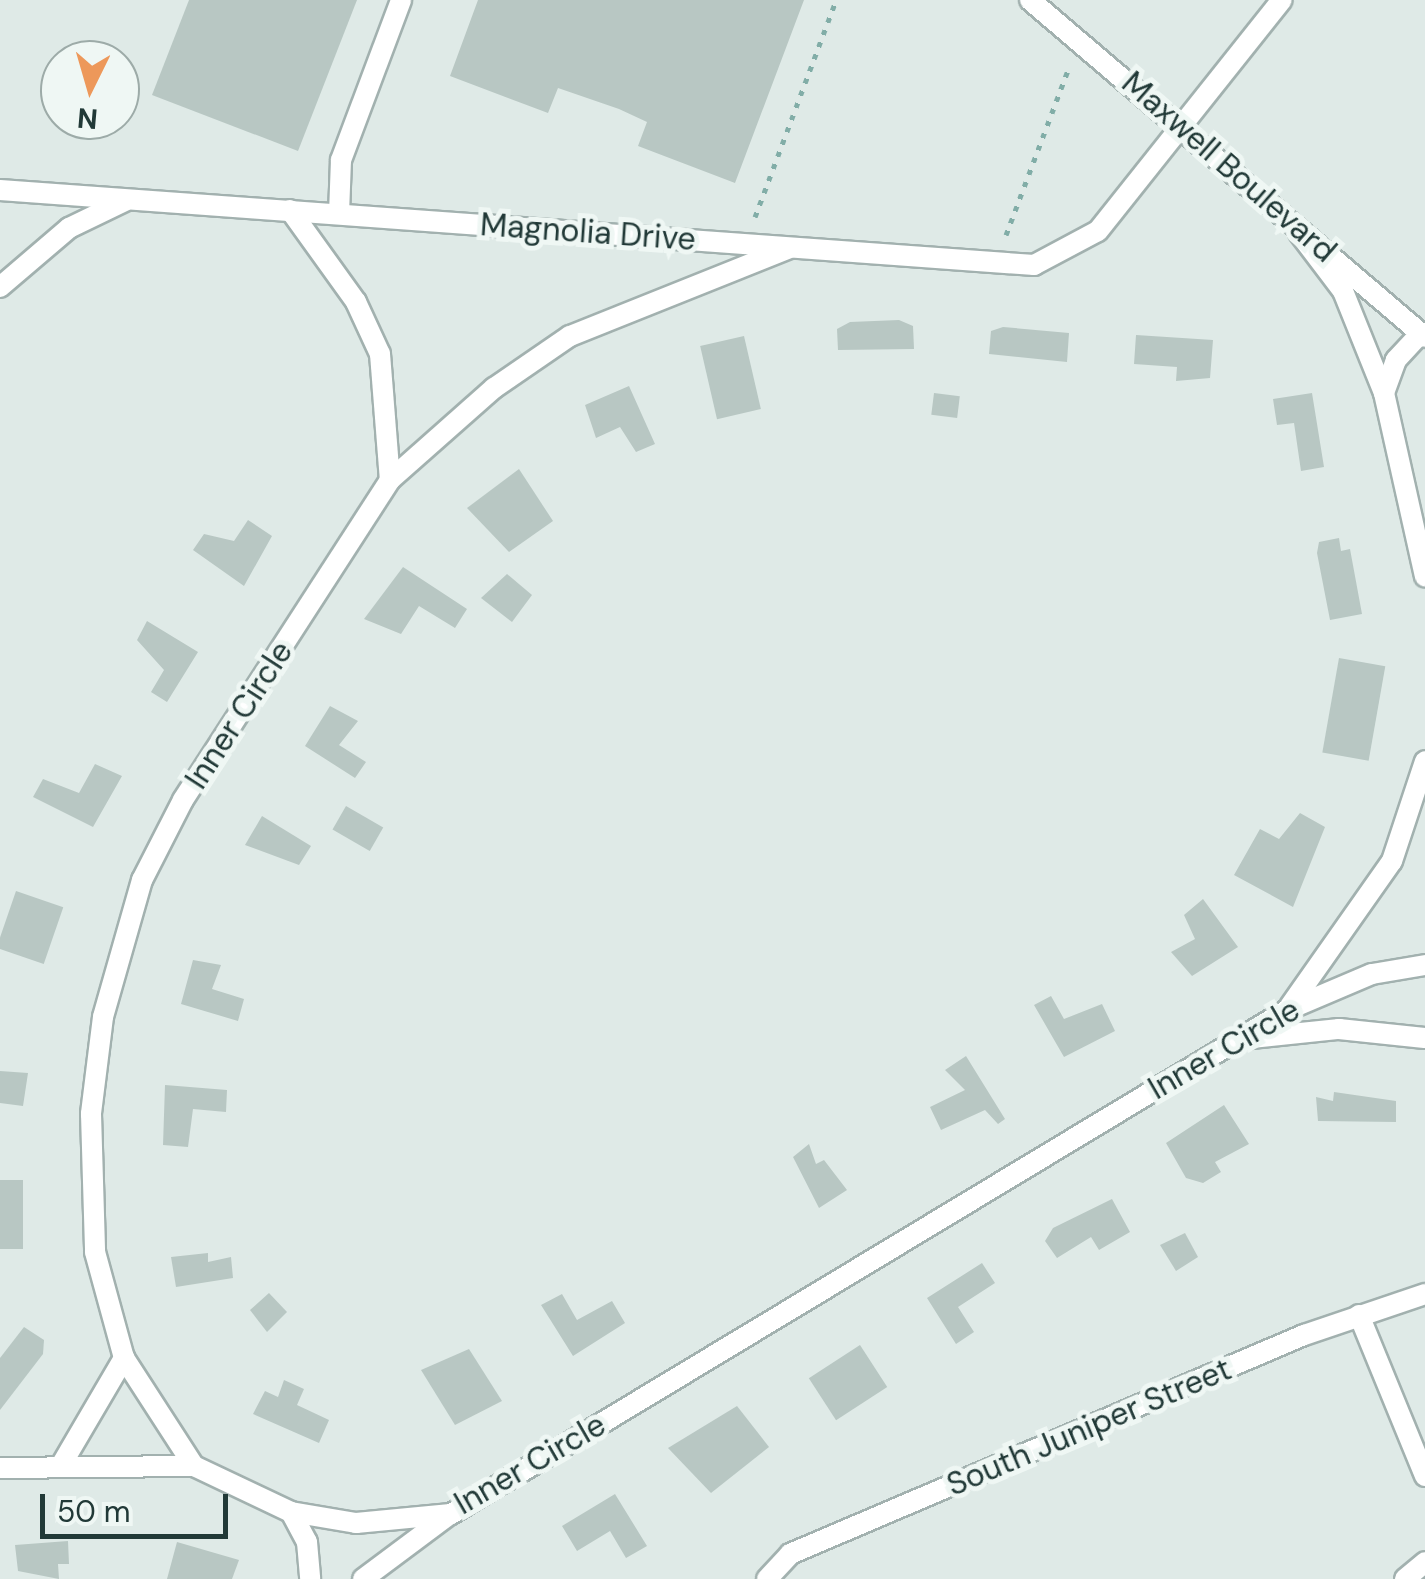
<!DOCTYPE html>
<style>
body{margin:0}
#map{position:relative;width:1425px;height:1579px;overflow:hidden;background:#dfeae7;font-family:"DM Sans",sans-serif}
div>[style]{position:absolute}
.building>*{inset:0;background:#b8c7c3;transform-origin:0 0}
.path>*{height:5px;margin-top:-2.5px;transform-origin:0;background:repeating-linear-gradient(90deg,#81ada7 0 5px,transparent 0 13px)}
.roads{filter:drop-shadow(2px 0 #a2b1af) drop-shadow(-2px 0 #a2b1af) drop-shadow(0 2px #a2b1af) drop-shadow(0 -2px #a2b1af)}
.minor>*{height:20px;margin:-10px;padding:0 10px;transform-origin:10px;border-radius:10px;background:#fff}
span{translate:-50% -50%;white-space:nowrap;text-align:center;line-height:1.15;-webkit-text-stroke:10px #eff7f4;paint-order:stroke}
.street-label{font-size:32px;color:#213937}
.north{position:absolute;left:40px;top:40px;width:100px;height:100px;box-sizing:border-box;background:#eff7f4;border:2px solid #9daba8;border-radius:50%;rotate:185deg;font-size:28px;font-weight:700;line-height:40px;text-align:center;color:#213937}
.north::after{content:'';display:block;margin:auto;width:35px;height:45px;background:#ed985a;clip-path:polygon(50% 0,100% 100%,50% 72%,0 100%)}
.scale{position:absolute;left:40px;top:1494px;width:188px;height:45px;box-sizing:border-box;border:5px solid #213937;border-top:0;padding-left:12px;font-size:30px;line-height:35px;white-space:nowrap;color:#213937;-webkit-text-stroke:8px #eff7f4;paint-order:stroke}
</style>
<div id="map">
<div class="building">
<div style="clip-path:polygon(189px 0,357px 0,298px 151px,152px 95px)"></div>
<div style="clip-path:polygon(478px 0,804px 0,735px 183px,638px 146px,647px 122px,619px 109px,558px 88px,548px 113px,450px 76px)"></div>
<div style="clip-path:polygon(899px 320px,913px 326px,914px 349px,838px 350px,837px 329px,850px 322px)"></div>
<div style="clip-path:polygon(1003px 327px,1069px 333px,1067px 362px,989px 354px,991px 331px)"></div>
<div style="clip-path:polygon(1136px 335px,1213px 340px,1210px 378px,1176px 381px,1177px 367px,1134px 364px)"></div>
<div style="left:744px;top:336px;width:75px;height:45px;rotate:77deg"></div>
<div style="clip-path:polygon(629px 386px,655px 444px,636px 452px,620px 427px,596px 438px,585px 405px)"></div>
<div style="left:934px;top:393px;width:26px;height:22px;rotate:7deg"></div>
<div style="clip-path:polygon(1312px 393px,1324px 467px,1301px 471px,1294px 423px,1277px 425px,1273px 399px)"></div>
<div style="clip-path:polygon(519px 469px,553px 521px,509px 552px,467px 508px)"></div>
<div style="clip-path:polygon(248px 520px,272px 536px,244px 586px,193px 550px,204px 534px,234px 541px)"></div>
<div style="clip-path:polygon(1339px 538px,1341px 551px,1350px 549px,1362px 614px,1330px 620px,1317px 553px,1319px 542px)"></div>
<div style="clip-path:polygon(403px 567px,467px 609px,455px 628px,419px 606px,401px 634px,364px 619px)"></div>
<div style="clip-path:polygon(507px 574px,532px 595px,512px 622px,481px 598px)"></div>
<div style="clip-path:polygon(147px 621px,198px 652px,167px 702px,151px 692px,164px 670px,137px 640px)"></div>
<div style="left:1339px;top:658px;width:47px;height:96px;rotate:10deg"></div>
<div style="clip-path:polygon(330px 706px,358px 721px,339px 745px,366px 762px,355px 778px,305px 746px)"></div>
<div style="clip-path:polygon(95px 764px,122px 776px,93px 827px,33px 797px,43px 779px,79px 793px)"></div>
<div style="left:346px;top:806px;width:43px;height:27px;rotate:30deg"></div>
<div style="clip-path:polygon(1300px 813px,1325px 827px,1293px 907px,1234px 875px,1260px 829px,1279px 839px)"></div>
<div style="clip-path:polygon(262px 816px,311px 846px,299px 865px,245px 845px)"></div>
<div style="left:16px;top:891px;width:50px;height:60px;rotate:19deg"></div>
<div style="clip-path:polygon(1203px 899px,1238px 947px,1192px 976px,1171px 952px,1195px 939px,1184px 915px)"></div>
<div style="clip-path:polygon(193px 960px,221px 965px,212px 989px,244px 999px,238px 1021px,181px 1004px)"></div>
<div style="clip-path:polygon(1051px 996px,1064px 1019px,1102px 1004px,1115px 1031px,1064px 1057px,1034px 1005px)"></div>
<div style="clip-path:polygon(966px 1056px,1005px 1119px,998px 1124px,985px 1110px,941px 1130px,930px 1107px,965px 1090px,945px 1070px)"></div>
<div style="clip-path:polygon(0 1071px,28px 1073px,23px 1106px,0 1103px)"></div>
<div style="clip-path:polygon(165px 1085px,227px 1090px,226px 1112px,193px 1109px,188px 1147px,163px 1145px)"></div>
<div style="clip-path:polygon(1334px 1092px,1396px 1101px,1396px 1122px,1318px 1121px,1316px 1097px,1333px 1101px)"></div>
<div style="clip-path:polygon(1224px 1105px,1249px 1144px,1215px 1162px,1221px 1172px,1203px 1183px,1186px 1178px,1166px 1143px)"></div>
<div style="clip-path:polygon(809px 1144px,816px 1164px,824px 1160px,847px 1190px,819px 1208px,793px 1157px)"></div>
<div style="left:0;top:1180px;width:23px;height:69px"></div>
<div style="clip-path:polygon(1112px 1199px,1130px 1232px,1099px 1250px,1091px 1237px,1057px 1258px,1045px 1241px,1053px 1228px)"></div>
<div style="clip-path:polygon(1185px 1233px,1198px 1257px,1176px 1271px,1160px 1245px)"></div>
<div style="clip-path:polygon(208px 1253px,208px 1262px,231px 1257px,233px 1278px,176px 1287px,171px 1257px)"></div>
<div style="clip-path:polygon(982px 1263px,995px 1283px,958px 1307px,974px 1332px,956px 1344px,927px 1298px)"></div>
<div style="clip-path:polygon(269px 1293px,287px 1312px,267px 1332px,250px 1310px)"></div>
<div style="clip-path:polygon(562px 1294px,577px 1320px,612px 1301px,625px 1323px,573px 1356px,541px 1305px)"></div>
<div style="clip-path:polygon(24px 1327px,44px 1340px,43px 1354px,0 1410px,0 1358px)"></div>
<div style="left:860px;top:1345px;width:50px;height:61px;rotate:57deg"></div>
<div style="clip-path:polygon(469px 1349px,502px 1401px,455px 1425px,421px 1370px)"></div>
<div style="clip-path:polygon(284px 1380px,304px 1389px,297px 1405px,329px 1420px,319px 1443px,253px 1414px,265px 1391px,278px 1397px)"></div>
<div style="clip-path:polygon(737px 1406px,769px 1447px,711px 1493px,668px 1448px)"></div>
<div style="clip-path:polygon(615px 1494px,647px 1546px,626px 1558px,610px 1531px,577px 1551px,562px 1526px)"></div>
<div style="clip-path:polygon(68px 1541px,69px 1564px,58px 1564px,59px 1579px,18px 1571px,15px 1545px)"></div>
<div style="clip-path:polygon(177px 1542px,239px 1560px,232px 1579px,167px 1579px)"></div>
</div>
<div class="path">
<div style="left:755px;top:217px;width:232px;rotate:-69.5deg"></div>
<div style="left:1006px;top:235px;width:176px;rotate:-69.4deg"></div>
</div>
<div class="roads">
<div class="minor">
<div style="left:1030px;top:0;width:519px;rotate:40.47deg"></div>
<div style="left:0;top:190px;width:1037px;rotate:4.15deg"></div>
<div style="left:1034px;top:265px;width:72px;rotate:-28deg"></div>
<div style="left:1098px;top:231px;width:295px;rotate:-51.5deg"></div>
<div style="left:290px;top:210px;width:113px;rotate:54.3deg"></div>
<div style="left:356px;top:302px;width:57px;rotate:65.2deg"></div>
<div style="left:380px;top:354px;width:126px;rotate:85.5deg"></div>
<div style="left:390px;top:480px;width:381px;rotate:122.9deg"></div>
<div style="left:183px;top:800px;width:90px;rotate:117.1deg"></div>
<div style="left:142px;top:880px;width:142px;rotate:105.9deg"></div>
<div style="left:103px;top:1017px;width:98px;rotate:97.1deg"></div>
<div style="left:91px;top:1114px;width:138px;rotate:88.3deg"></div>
<div style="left:95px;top:1252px;width:110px;rotate:74.7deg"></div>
<div style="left:124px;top:1358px;width:129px;rotate:57.1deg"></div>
<div style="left:194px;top:1466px;width:107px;rotate:25.4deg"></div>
<div style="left:291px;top:1512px;width:66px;rotate:9.6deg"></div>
<div style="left:356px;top:1523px;width:95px;rotate:-5.4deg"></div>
<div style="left:451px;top:1514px;width:976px;rotate:-31.08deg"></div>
<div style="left:1287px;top:1010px;width:92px;rotate:-23deg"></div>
<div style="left:1372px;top:974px;width:54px;rotate:-9.6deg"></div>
<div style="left:339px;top:214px;width:54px;rotate:-87.9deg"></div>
<div style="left:341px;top:160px;width:171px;rotate:-69.4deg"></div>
<div style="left:1299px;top:233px;width:73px;rotate:52.8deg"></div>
<div style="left:1343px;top:291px;width:110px;rotate:68.1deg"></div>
<div style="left:0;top:287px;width:91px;rotate:-40.5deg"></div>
<div style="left:69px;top:228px;width:62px;rotate:-25.7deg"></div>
<div style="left:1421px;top:333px;width:37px;rotate:133deg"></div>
<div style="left:1396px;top:360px;width:35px;rotate:110deg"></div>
<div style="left:1384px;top:393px;width:188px;rotate:77.4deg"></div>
<div style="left:390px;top:480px;width:139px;rotate:-41.5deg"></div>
<div style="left:494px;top:388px;width:92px;rotate:-34.4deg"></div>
<div style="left:570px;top:336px;width:235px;rotate:-21.8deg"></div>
<div style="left:1290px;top:1006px;width:177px;rotate:-54.9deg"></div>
<div style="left:1392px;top:861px;width:105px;rotate:-71.7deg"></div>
<div style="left:1242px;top:1039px;width:98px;rotate:-5.9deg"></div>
<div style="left:1339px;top:1029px;width:86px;rotate:6deg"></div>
<div style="left:1359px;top:1315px;width:174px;rotate:67.7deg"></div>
<div style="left:63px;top:1462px;width:121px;rotate:-59.6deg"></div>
<div style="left:0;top:1468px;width:194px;rotate:-0.6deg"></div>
<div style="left:291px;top:1512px;width:34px;rotate:62deg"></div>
<div style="left:307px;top:1542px;width:37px;rotate:85deg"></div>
<div style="left:363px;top:1579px;width:107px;rotate:-36.7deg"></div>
<div style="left:767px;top:1579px;width:34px;rotate:-47deg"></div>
<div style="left:790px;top:1554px;width:559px;rotate:-23.08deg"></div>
<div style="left:1304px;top:1335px;width:128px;rotate:-18.7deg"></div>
<div style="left:1405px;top:1579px;width:26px;rotate:-40deg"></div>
</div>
</div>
<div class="street-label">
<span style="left:1229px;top:167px;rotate:41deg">Maxwell Boulevard</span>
<span style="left:588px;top:232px;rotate:4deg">Magnolia Drive</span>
<span style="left:239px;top:715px;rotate:-57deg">Inner Circle</span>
<span style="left:1224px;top:1049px;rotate:-30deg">Inner Circle</span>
<span style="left:1089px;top:1427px;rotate:-23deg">South Juniper Street</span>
<span style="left:530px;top:1464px;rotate:-30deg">Inner Circle</span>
</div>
<div class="north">N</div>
<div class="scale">50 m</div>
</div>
